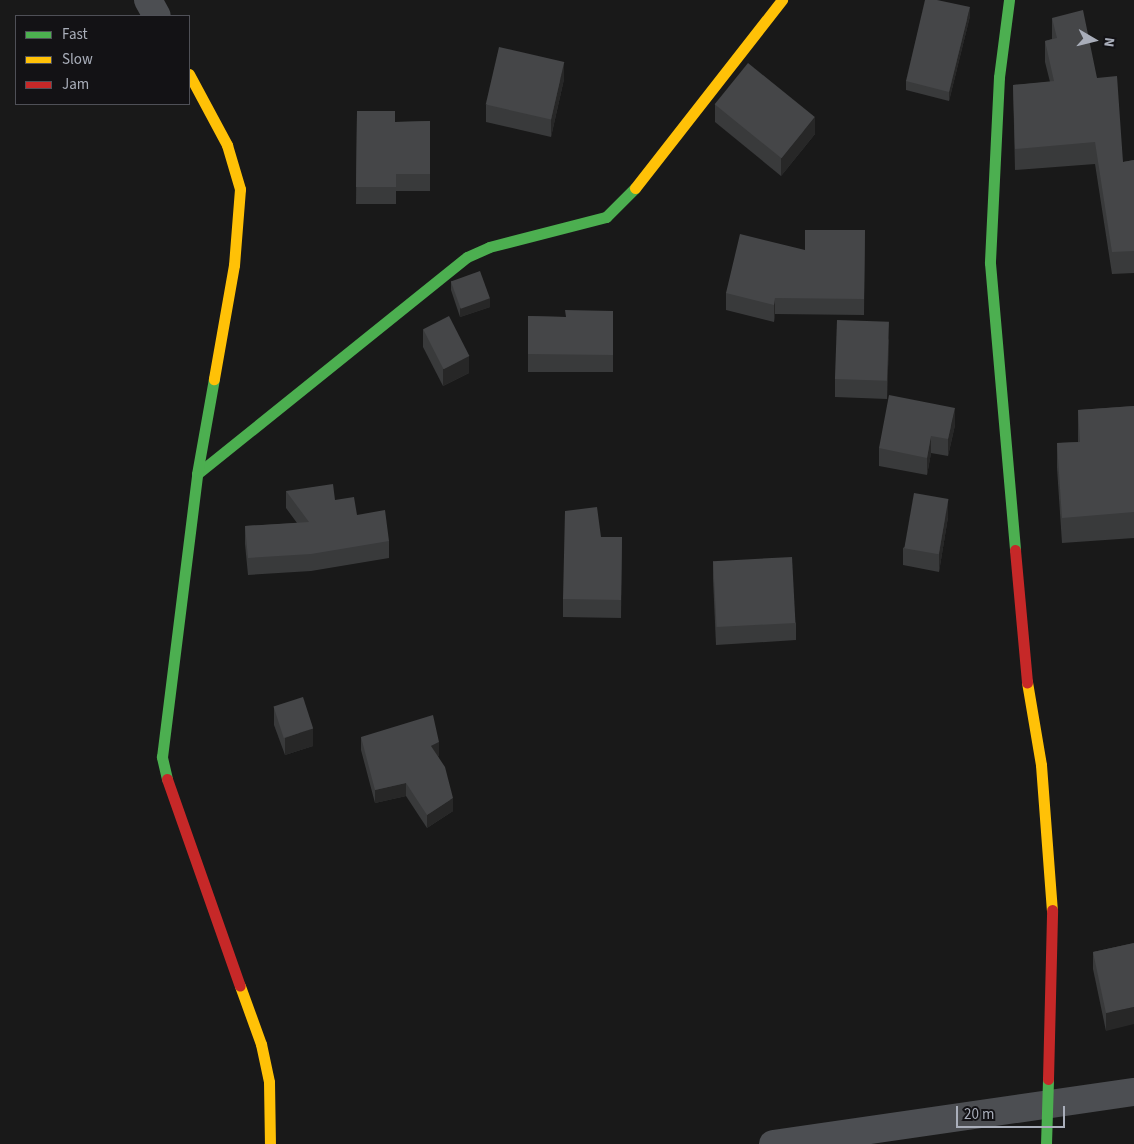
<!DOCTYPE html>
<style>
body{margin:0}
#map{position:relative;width:1134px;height:1144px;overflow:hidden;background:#191919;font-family:"Source Sans 3",sans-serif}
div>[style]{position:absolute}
.street>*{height:28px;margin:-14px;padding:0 14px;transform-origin:14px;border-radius:14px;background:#4c4e52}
.fast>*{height:11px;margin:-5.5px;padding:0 5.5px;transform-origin:5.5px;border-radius:5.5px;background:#4caf50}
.slow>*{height:11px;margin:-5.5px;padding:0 5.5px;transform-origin:5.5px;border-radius:5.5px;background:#ffc107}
.jam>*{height:11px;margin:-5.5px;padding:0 5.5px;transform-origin:5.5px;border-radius:5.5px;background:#c62828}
.wall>*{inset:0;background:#393a3b}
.shaded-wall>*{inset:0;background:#272727}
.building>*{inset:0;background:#454648;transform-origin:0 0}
span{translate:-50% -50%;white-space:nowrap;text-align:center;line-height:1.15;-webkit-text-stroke:4.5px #131215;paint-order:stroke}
.legend{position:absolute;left:15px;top:15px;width:175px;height:90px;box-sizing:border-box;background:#131215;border:1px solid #4f5057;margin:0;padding:6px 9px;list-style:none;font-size:15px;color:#a9aeba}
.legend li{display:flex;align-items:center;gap:10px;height:25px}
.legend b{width:25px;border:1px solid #4f5057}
.north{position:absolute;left:1069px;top:15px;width:50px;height:50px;-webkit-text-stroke:4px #131215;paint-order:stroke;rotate:98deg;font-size:14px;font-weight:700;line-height:20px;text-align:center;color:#a9aeba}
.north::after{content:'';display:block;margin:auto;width:18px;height:22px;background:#a9aeba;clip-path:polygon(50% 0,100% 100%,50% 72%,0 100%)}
.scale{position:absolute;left:956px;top:1106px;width:109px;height:22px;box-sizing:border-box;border:2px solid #a9aeba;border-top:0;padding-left:6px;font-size:15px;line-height:18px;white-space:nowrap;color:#a9aeba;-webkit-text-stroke:4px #131215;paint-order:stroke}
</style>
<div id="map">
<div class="street">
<div style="left:148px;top:0;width:18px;rotate:61deg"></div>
<div style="left:773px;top:1144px;width:365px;rotate:-8.2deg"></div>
</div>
<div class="fast">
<div style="left:1009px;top:0;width:78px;rotate:97.4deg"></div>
<div style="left:999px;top:77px;width:186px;rotate:92.8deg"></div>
<div style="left:990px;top:263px;width:288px;rotate:85deg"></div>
<div style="left:197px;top:474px;width:346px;rotate:-38.8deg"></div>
<div style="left:467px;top:257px;width:24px;rotate:-24deg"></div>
<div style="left:489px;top:247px;width:121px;rotate:-14.4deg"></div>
<div style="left:606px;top:217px;width:41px;rotate:-45deg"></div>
<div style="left:167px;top:779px;width:23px;rotate:-103deg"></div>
<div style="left:162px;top:757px;width:285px;rotate:-82.9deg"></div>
<div style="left:197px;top:474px;width:97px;rotate:-79.9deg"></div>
<div style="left:1046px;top:1144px;width:65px;rotate:-88.2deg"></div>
</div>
<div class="slow">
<div style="left:189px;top:74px;width:81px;rotate:61.8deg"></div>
<div style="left:227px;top:145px;width:46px;rotate:73.5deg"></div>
<div style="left:240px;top:189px;width:76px;rotate:94.5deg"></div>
<div style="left:234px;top:265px;width:116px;rotate:100deg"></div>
<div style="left:635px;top:188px;width:239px;rotate:-52deg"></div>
<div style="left:1027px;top:682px;width:84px;rotate:80.4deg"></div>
<div style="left:1041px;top:765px;width:145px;rotate:85.7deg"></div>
<div style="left:240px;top:986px;width:62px;rotate:70.1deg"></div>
<div style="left:261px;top:1044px;width:39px;rotate:78deg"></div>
<div style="left:269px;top:1082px;width:62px;rotate:89.1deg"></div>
</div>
<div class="jam">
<div style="left:1015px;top:550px;width:133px;rotate:84.8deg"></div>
<div style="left:167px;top:779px;width:219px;rotate:70.6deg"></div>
<div style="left:1048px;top:1079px;width:169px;rotate:-88.6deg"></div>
</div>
<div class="wall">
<div style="clip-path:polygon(970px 16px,949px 101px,906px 90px,906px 81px)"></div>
<div style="clip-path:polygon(1052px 18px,1097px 78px,1123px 162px,1134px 160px,1134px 273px,1112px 274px,1095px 164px,1015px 170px,1013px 85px,1050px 82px,1045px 62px,1045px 41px,1052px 39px)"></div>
<div style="clip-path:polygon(564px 79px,551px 137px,486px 122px,486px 105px)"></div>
<div style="clip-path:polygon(715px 104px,815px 134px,781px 176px,715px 122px)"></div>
<div style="clip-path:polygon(357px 111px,395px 122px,430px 121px,430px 191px,396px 191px,396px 204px,356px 204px)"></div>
<div style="clip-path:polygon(865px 230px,864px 315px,775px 314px,774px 322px,726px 310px,726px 293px,805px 250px)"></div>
<div style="clip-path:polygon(451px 281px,490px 307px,460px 317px,451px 290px)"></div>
<div style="clip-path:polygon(613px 311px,613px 372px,528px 372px,528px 316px,565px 317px)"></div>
<div style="clip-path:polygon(423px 329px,469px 373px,443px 386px,423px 347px)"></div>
<div style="clip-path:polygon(889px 339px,887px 399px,835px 397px,835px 379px)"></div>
<div style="clip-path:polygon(1134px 406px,1134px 538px,1062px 543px,1057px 468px,1057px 443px,1078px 442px,1078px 410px)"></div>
<div style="clip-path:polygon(955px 425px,948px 456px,931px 453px,927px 475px,879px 466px,879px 448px)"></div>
<div style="clip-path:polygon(286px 491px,335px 500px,357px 515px,389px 541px,389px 558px,311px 571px,248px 575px,245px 544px,245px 526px,297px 523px,286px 508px)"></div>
<div style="clip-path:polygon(948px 517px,939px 572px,903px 565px,903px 548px)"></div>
<div style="clip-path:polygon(601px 537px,622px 537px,621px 618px,563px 617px,563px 599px)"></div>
<div style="clip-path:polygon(713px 561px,796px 623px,796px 640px,716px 645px,713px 579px)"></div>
<div style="clip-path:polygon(274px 707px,313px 746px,285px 755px,274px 725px)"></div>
<div style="clip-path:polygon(361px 737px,439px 756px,438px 756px,453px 811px,427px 828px,406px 796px,375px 803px,361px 750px)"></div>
<div style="clip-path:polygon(1134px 943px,1106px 1031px,1093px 969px,1093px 952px)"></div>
</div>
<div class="shaded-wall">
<div style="clip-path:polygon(970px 7px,970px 16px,949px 101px,949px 92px)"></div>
<div style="clip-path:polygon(564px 62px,564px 79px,551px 137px,551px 120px)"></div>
<div style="clip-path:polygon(815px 117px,815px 134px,781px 176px,781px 158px)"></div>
<div style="clip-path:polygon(490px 298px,490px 307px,460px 317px,460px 308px)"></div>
<div style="clip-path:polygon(775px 298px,775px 314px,774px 322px,774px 305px)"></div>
<div style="clip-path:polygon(889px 322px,889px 339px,887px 399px,887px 382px)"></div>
<div style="clip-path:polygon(469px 356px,469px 373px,443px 386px,443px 369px)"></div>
<div style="clip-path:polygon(955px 408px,955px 425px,948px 456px,948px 439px)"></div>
<div style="clip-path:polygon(931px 436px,931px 453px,927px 475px,927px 458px)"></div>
<div style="clip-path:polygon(948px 499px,948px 517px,939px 572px,939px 554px)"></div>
<div style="clip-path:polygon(313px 728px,313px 746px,285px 755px,285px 738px)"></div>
<div style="clip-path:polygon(439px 742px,439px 756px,431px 759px,431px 746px)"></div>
<div style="clip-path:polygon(406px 783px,406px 796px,375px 803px,375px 790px)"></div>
<div style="clip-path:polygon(453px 798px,453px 811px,427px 828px,427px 815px)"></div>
<div style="clip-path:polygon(1134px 1007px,1134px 1024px,1106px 1031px,1106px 1013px)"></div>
</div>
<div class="building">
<div style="clip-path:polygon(925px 0,937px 0,970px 7px,949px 92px,906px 81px)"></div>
<div style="clip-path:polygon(1083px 10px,1097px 78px,1117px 76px,1123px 162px,1134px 160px,1134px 251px,1112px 252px,1095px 142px,1015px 149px,1013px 85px,1054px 81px,1045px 41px,1057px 38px,1052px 18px)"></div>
<div style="left:499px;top:47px;width:67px;height:59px;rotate:13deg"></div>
<div style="left:748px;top:63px;width:86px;height:53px;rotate:39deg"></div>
<div style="clip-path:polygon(357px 111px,395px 111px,395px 122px,430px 121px,430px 174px,396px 174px,396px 187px,356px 187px)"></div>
<div style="clip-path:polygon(805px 230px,865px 230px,864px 299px,775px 298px,774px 305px,726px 293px,740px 234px,805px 250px)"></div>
<div style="left:480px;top:271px;width:29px;height:31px;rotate:70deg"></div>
<div style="clip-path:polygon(565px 310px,613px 311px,613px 355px,528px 354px,528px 316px,566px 317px)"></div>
<div style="left:449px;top:316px;width:45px;height:29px;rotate:63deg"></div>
<div style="left:837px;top:320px;width:52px;height:59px;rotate:2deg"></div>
<div style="clip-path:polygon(889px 395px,955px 408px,948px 439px,931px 436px,927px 458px,879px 448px)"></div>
<div style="clip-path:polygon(1134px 406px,1134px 512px,1062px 518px,1057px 443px,1080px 442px,1078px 410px)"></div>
<div style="clip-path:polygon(333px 484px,335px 500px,354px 497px,357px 515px,385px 510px,389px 541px,311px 554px,248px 558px,245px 526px,309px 522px,286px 491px)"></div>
<div style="left:914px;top:493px;width:35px;height:56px;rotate:10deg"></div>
<div style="clip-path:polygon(597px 507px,601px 537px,622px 537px,621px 600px,563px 599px,565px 511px)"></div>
<div style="left:792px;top:557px;width:66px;height:79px;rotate:87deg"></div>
<div style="left:303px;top:697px;width:33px;height:31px;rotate:72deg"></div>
<div style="clip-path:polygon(433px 715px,439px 742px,431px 746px,445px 767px,453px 798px,427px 815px,406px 783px,375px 790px,361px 737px)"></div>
<div style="clip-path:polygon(1134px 943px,1134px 1007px,1106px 1013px,1093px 952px)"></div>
</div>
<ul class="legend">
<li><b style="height:6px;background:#4caf50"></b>Fast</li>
<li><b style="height:6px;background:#ffc107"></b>Slow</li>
<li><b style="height:6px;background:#c62828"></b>Jam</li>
</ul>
<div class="north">N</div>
<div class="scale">20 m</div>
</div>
